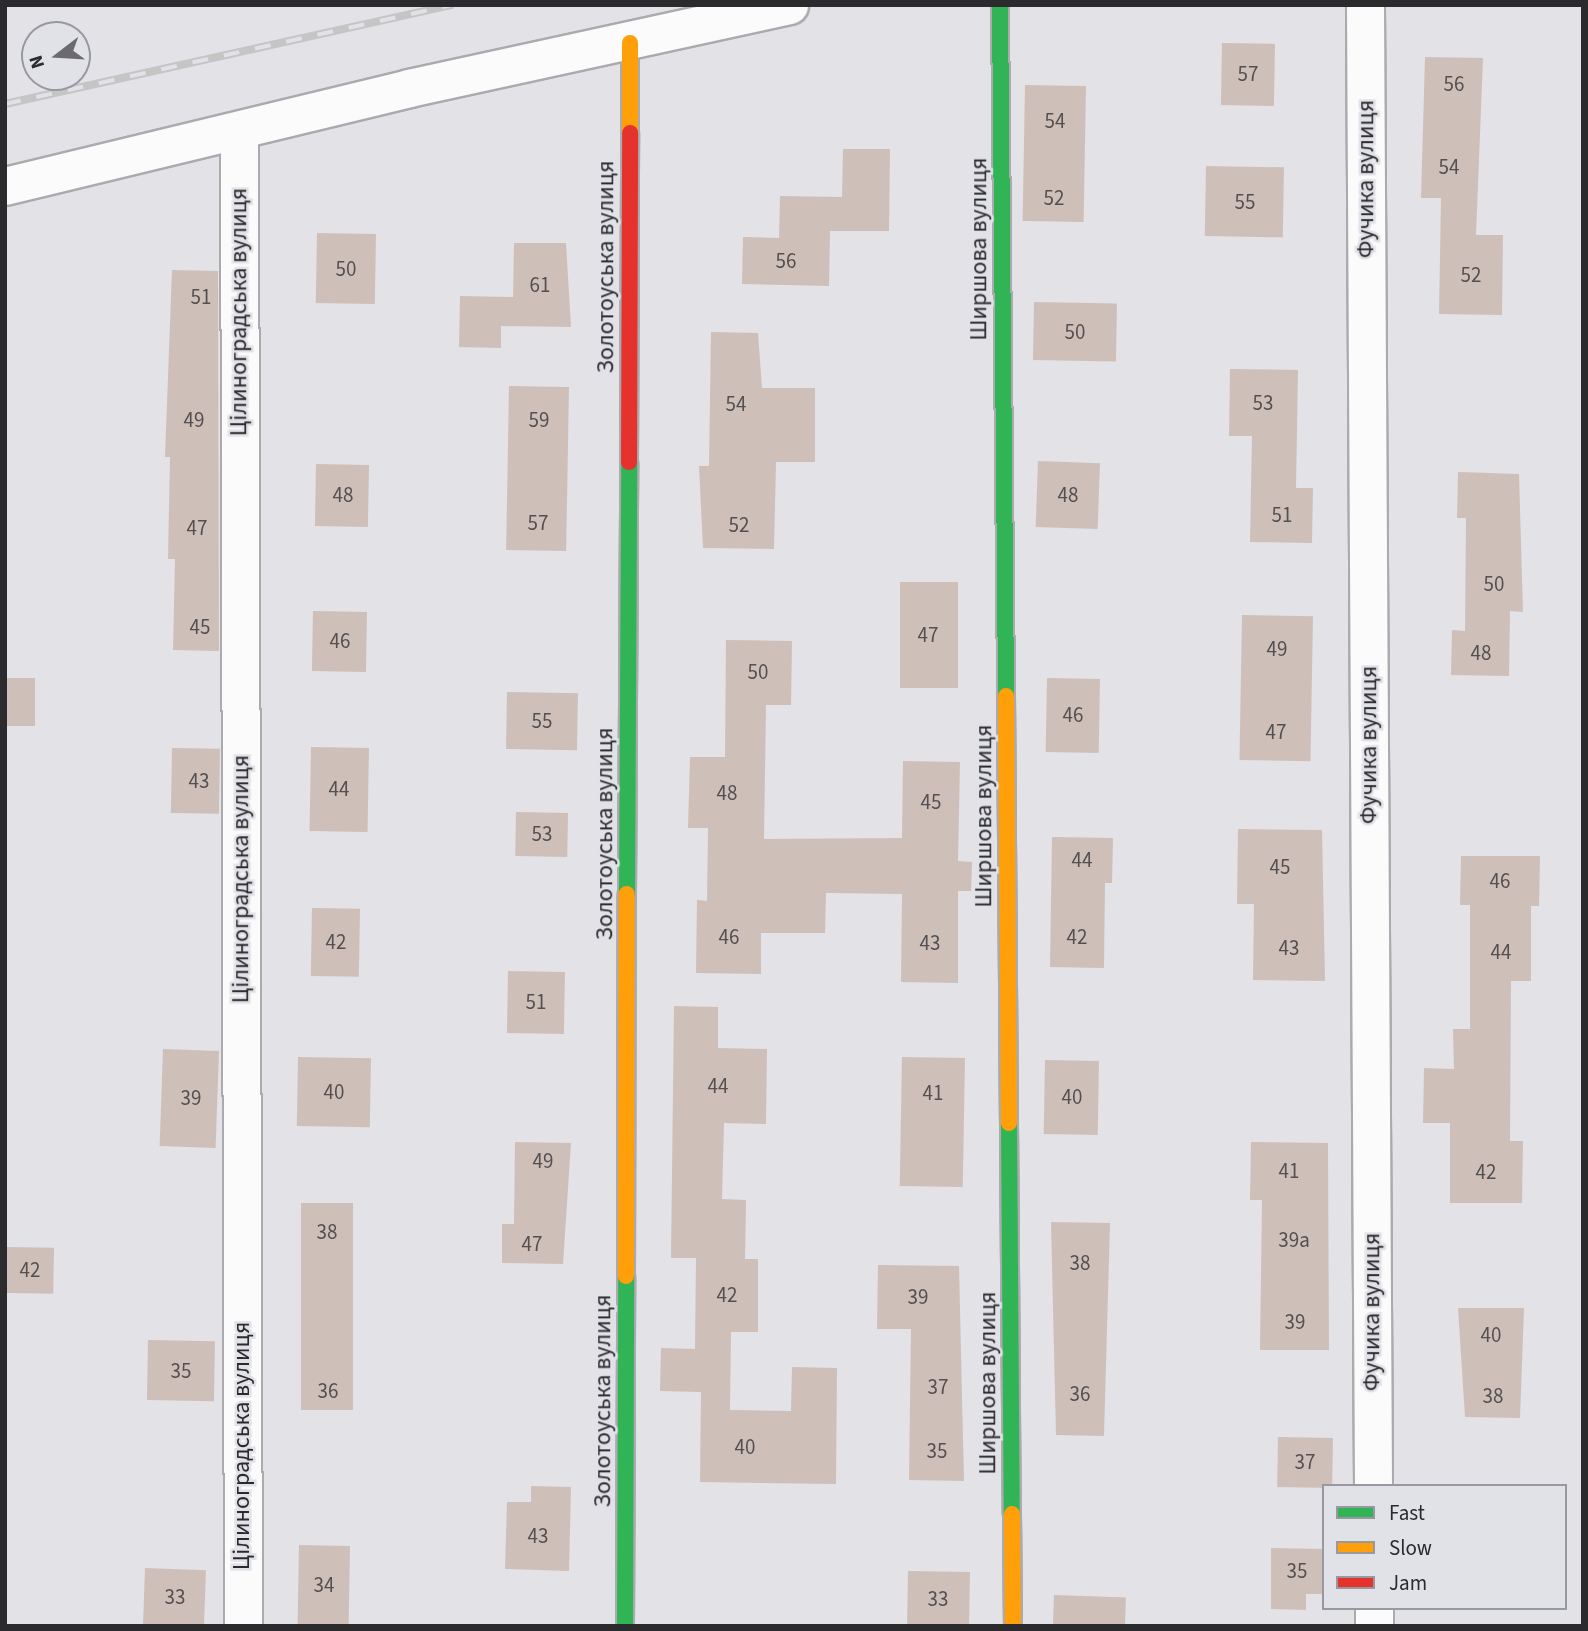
<!DOCTYPE html>
<meta charset="utf-8">
<style>
body{margin:0}
#map{position:relative;width:1588px;height:1631px;overflow:hidden;background:#e2e2e7;font-family:"Source Sans 3",sans-serif}
div>[style]{position:absolute}
.building>*{inset:0;background:#cfbfb9;transform-origin:0 0}
.roads{filter:drop-shadow(2px 0 #abaaae) drop-shadow(-2px 0 #abaaae) drop-shadow(0 2px #abaaae) drop-shadow(0 -2px #abaaae)}
.street>*{height:37px;margin:-18.5px;padding:0 18.5px;transform-origin:18.5px;border-radius:18.5px;background:#fbfbfb}
.fast>*{height:16px;margin:-8px;padding:0 8px;transform-origin:8px;border-radius:8px;background:#30b455}
.slow>*{height:16px;margin:-8px;padding:0 8px;transform-origin:8px;border-radius:8px;background:#ff9f0a}
.jam>*{height:16px;margin:-8px;padding:0 8px;transform-origin:8px;border-radius:8px;background:#e5322d}
.rail>*{height:8px;margin-top:-4px;transform-origin:0;background:repeating-linear-gradient(90deg,#e1e1e8 0 16px,#c5c5c6 0 32px);box-sizing:border-box;border-block:2px solid #c5c5c6}
span{translate:-50% -50%;white-space:nowrap;text-align:center;line-height:1.15;-webkit-text-stroke:5px #e1e1e8;paint-order:stroke}
.number-label{font-size:21px;color:#545051}
.number-label span{-webkit-text-stroke-width:0}
.street-label{font-size:24px;color:#2b2b2e}
.frame{position:absolute;inset:0;border:7px solid #2b2b2e;pointer-events:none}
.legend{position:absolute;left:1322px;top:1484px;width:245px;height:126px;box-sizing:border-box;background:#e1e1e8;border:2px solid #98989e;margin:0;padding:9px 12px;list-style:none;font-size:21px;color:#2b2b2e}
.legend li{display:flex;align-items:center;gap:14px;height:35px}
.legend b{width:35px;border:2px solid #98989e}
.north{position:absolute;left:21px;top:21px;width:70px;height:70px;box-sizing:border-box;background:#e1e1e8;border:2px solid #98989e;border-radius:50%;rotate:253deg;font-size:19px;font-weight:700;line-height:28px;text-align:center;color:#2b2b2e}
.north::after{content:'';display:block;margin:auto;width:24px;height:32px;background:#6b6b6f;clip-path:polygon(50% 0,100% 100%,50% 72%,0 100%)}
</style>
<div id="map">
<div class="building">
<div style="left:1222px;top:43px;width:53px;height:62px;rotate:1deg"></div>
<div style="clip-path:polygon(1425px 57px,1483px 58px,1476px 235px,1503px 235px,1502px 315px,1439px 314px,1441px 198px,1421px 198px)"></div>
<div style="left:1025px;top:85px;width:61px;height:136px;rotate:1deg"></div>
<div style="clip-path:polygon(843px 149px,890px 149px,889px 231px,830px 231px,829px 286px,742px 284px,743px 237px,779px 238px,780px 196px,842px 197px)"></div>
<div style="left:1206px;top:166px;width:78px;height:70px;rotate:1deg"></div>
<div style="left:317px;top:233px;width:59px;height:70px;rotate:1deg"></div>
<div style="clip-path:polygon(514px 243px,566px 243px,571px 327px,501px 326px,501px 348px,459px 347px,460px 296px,513px 297px)"></div>
<div style="clip-path:polygon(172px 270px,218px 271px,219px 651px,173px 650px,175px 559px,168px 559px,170px 457px,165px 457px)"></div>
<div style="left:1034px;top:302px;width:83px;height:58px;rotate:1deg"></div>
<div style="clip-path:polygon(711px 332px,758px 333px,762px 388px,815px 388px,815px 462px,776px 462px,774px 549px,703px 548px,699px 466px,709px 466px)"></div>
<div style="clip-path:polygon(1230px 369px,1298px 370px,1296px 488px,1313px 488px,1312px 543px,1250px 542px,1252px 436px,1229px 436px)"></div>
<div style="left:509px;top:386px;width:60px;height:164px;rotate:1deg"></div>
<div style="left:1038px;top:461px;width:62px;height:66px;rotate:2deg"></div>
<div style="left:316px;top:464px;width:53px;height:62px;rotate:1deg"></div>
<div style="clip-path:polygon(1458px 472px,1519px 474px,1523px 612px,1510px 611px,1509px 676px,1451px 675px,1452px 630px,1465px 631px,1466px 518px,1457px 518px)"></div>
<div style="left:900px;top:582px;width:58px;height:106px"></div>
<div style="left:313px;top:611px;width:54px;height:60px;rotate:1deg"></div>
<div style="left:1242px;top:615px;width:71px;height:145px;rotate:1deg"></div>
<div style="clip-path:polygon(726px 640px,792px 641px,791px 705px,766px 705px,764px 839px,902px 838px,903px 761px,960px 762px,958px 861px,972px 862px,971px 891px,958px 891px,958px 983px,901px 982px,902px 894px,826px 893px,825px 933px,761px 933px,761px 974px,696px 973px,697px 900px,707px 901px,708px 828px,688px 828px,690px 757px,725px 757px)"></div>
<div style="left:5px;top:678px;width:30px;height:48px"></div>
<div style="left:1047px;top:678px;width:53px;height:74px;rotate:1deg"></div>
<div style="left:507px;top:692px;width:71px;height:57px;rotate:1deg"></div>
<div style="left:311px;top:747px;width:58px;height:84px;rotate:1deg"></div>
<div style="left:172px;top:748px;width:48px;height:65px;rotate:1deg"></div>
<div style="left:516px;top:812px;width:52px;height:44px;rotate:1deg"></div>
<div style="clip-path:polygon(1238px 829px,1322px 830px,1325px 981px,1253px 980px,1254px 904px,1237px 904px)"></div>
<div style="clip-path:polygon(1052px 837px,1113px 838px,1112px 883px,1105px 883px,1104px 968px,1050px 967px)"></div>
<div style="clip-path:polygon(1461px 856px,1540px 856px,1539px 906px,1531px 906px,1531px 981px,1511px 981px,1510px 1141px,1523px 1141px,1522px 1203px,1450px 1203px,1450px 1123px,1423px 1123px,1424px 1068px,1454px 1069px,1453px 1029px,1470px 1029px,1470px 905px,1460px 905px)"></div>
<div style="left:312px;top:908px;width:48px;height:68px;rotate:1deg"></div>
<div style="left:508px;top:971px;width:57px;height:62px;rotate:1deg"></div>
<div style="clip-path:polygon(674px 1006px,718px 1007px,718px 1048px,767px 1049px,766px 1124px,724px 1123px,722px 1199px,746px 1200px,745px 1259px,758px 1259px,758px 1332px,731px 1332px,730px 1410px,791px 1411px,792px 1367px,837px 1368px,836px 1484px,700px 1482px,701px 1392px,660px 1391px,661px 1348px,695px 1349px,696px 1258px,671px 1258px)"></div>
<div style="left:163px;top:1049px;width:56px;height:97px;rotate:2deg"></div>
<div style="left:298px;top:1057px;width:73px;height:69px;rotate:1deg"></div>
<div style="left:902px;top:1057px;width:63px;height:129px;rotate:1deg"></div>
<div style="left:1045px;top:1060px;width:54px;height:74px;rotate:1deg"></div>
<div style="clip-path:polygon(515px 1142px,571px 1143px,563px 1264px,502px 1263px,502px 1224px,514px 1224px)"></div>
<div style="clip-path:polygon(1251px 1142px,1328px 1143px,1329px 1350px,1260px 1350px,1262px 1200px,1250px 1200px)"></div>
<div style="left:301px;top:1203px;width:52px;height:207px"></div>
<div style="clip-path:polygon(1051px 1222px,1110px 1223px,1104px 1436px,1056px 1435px)"></div>
<div style="left:7px;top:1247px;width:47px;height:46px;rotate:1deg"></div>
<div style="clip-path:polygon(878px 1265px,959px 1266px,964px 1481px,909px 1480px,911px 1329px,877px 1329px)"></div>
<div style="clip-path:polygon(1458px 1308px,1524px 1308px,1520px 1418px,1465px 1417px)"></div>
<div style="left:148px;top:1340px;width:67px;height:60px;rotate:1deg"></div>
<div style="left:1278px;top:1437px;width:55px;height:50px;rotate:1deg"></div>
<div style="clip-path:polygon(531px 1486px,571px 1487px,569px 1571px,505px 1569px,507px 1502px,531px 1502px)"></div>
<div style="left:299px;top:1545px;width:51px;height:79px;rotate:1deg"></div>
<div style="clip-path:polygon(1271px 1548px,1324px 1549px,1324px 1594px,1306px 1594px,1306px 1610px,1271px 1609px)"></div>
<div style="left:145px;top:1568px;width:61px;height:57px;rotate:2deg"></div>
<div style="left:908px;top:1571px;width:62px;height:55px;rotate:1deg"></div>
<div style="left:1054px;top:1595px;width:72px;height:31px;rotate:2deg"></div>
</div>
<div class="roads">
<div class="street">
<div style="left:1365px;top:5px;width:1481px;rotate:89.69deg"></div>
<div style="left:239px;top:132px;width:1494px;rotate:89.85deg"></div>
<div style="left:5px;top:186px;width:416px;rotate:-13.6deg"></div>
<div style="left:409px;top:88px;width:389px;rotate:-12.3deg"></div>
<div style="left:1374px;top:1608px;width:18px;rotate:90deg"></div>
</div>
<div class="fast">
<div style="left:1000px;top:5px;width:691px;rotate:89.5deg"></div>
<div style="left:627px;top:894px;width:432px;rotate:-89.7deg"></div>
<div style="left:1009px;top:1123px;width:391px;rotate:89.6deg"></div>
<div style="left:625px;top:1626px;width:350px;rotate:-89.8deg"></div>
</div>
<div class="slow">
<div style="left:630px;top:133px;width:90px;rotate:-90deg"></div>
<div style="left:1006px;top:696px;width:427px;rotate:89.6deg"></div>
<div style="left:626px;top:1276px;width:382px;rotate:-89.9deg"></div>
<div style="left:1012px;top:1514px;width:112px;rotate:89.5deg"></div>
</div>
<div class="jam">
<div style="left:629px;top:462px;width:329px;rotate:-89.8deg"></div>
</div>
</div>
<div class="rail">
<div style="left:5px;top:104px;width:459px;rotate:-12.5deg"></div>
</div>
<div class="number-label">
<span style="left:1248px;top:74px">57</span>
<span style="left:1454px;top:84px">56</span>
<span style="left:1055px;top:121px">54</span>
<span style="left:1449px;top:167px">54</span>
<span style="left:1054px;top:198px">52</span>
<span style="left:1245px;top:202px">55</span>
<span style="left:786px;top:261px">56</span>
<span style="left:346px;top:269px">50</span>
<span style="left:1471px;top:275px">52</span>
<span style="left:540px;top:285px">61</span>
<span style="left:201px;top:297px">51</span>
<span style="left:1075px;top:332px">50</span>
<span style="left:1263px;top:403px">53</span>
<span style="left:736px;top:404px">54</span>
<span style="left:194px;top:420px">49</span>
<span style="left:539px;top:420px">59</span>
<span style="left:343px;top:495px">48</span>
<span style="left:1068px;top:495px">48</span>
<span style="left:1282px;top:515px">51</span>
<span style="left:538px;top:523px">57</span>
<span style="left:739px;top:525px">52</span>
<span style="left:197px;top:528px">47</span>
<span style="left:1494px;top:584px">50</span>
<span style="left:200px;top:627px">45</span>
<span style="left:928px;top:635px">47</span>
<span style="left:340px;top:641px">46</span>
<span style="left:1277px;top:649px">49</span>
<span style="left:1481px;top:653px">48</span>
<span style="left:758px;top:672px">50</span>
<span style="left:1073px;top:715px">46</span>
<span style="left:542px;top:721px">55</span>
<span style="left:1276px;top:732px">47</span>
<span style="left:199px;top:781px">43</span>
<span style="left:339px;top:789px">44</span>
<span style="left:727px;top:793px">48</span>
<span style="left:931px;top:802px">45</span>
<span style="left:542px;top:834px">53</span>
<span style="left:1082px;top:860px">44</span>
<span style="left:1280px;top:867px">45</span>
<span style="left:1500px;top:881px">46</span>
<span style="left:729px;top:937px">46</span>
<span style="left:1077px;top:937px">42</span>
<span style="left:336px;top:942px">42</span>
<span style="left:930px;top:943px">43</span>
<span style="left:1289px;top:948px">43</span>
<span style="left:1501px;top:952px">44</span>
<span style="left:536px;top:1002px">51</span>
<span style="left:718px;top:1086px">44</span>
<span style="left:334px;top:1092px">40</span>
<span style="left:933px;top:1093px">41</span>
<span style="left:1072px;top:1097px">40</span>
<span style="left:191px;top:1098px">39</span>
<span style="left:543px;top:1161px">49</span>
<span style="left:1289px;top:1171px">41</span>
<span style="left:1486px;top:1172px">42</span>
<span style="left:327px;top:1232px">38</span>
<span style="left:1294px;top:1240px">39а</span>
<span style="left:532px;top:1244px">47</span>
<span style="left:1080px;top:1263px">38</span>
<span style="left:30px;top:1270px">42</span>
<span style="left:727px;top:1295px">42</span>
<span style="left:918px;top:1297px">39</span>
<span style="left:1295px;top:1322px">39</span>
<span style="left:1491px;top:1335px">40</span>
<span style="left:181px;top:1371px">35</span>
<span style="left:938px;top:1387px">37</span>
<span style="left:328px;top:1391px">36</span>
<span style="left:1080px;top:1394px">36</span>
<span style="left:1493px;top:1396px">38</span>
<span style="left:745px;top:1447px">40</span>
<span style="left:937px;top:1451px">35</span>
<span style="left:1305px;top:1462px">37</span>
<span style="left:538px;top:1536px">43</span>
<span style="left:1297px;top:1571px">35</span>
<span style="left:324px;top:1585px">34</span>
<span style="left:175px;top:1597px">33</span>
<span style="left:938px;top:1599px">33</span>
</div>
<div class="street-label">
<span style="left:1366px;top:179px;rotate:-90deg">Фучика вулиця</span>
<span style="left:979px;top:249px;rotate:-90deg">Ширшова вулиця</span>
<span style="left:606px;top:267px;rotate:-90deg">Золотоуська вулиця</span>
<span style="left:239px;top:312px;rotate:-90deg">Цілиноградська вулиця</span>
<span style="left:1369px;top:745px;rotate:-90deg">Фучика вулиця</span>
<span style="left:984px;top:816px;rotate:-90deg">Ширшова вулиця</span>
<span style="left:605px;top:834px;rotate:-90deg">Золотоуська вулиця</span>
<span style="left:241px;top:879px;rotate:-90deg">Цілиноградська вулиця</span>
<span style="left:1372px;top:1312px;rotate:-90deg">Фучика вулиця</span>
<span style="left:988px;top:1383px;rotate:-90deg">Ширшова вулиця</span>
<span style="left:603px;top:1401px;rotate:-90deg">Золотоуська вулиця</span>
<span style="left:242px;top:1446px;rotate:-90deg">Цілиноградська вулиця</span>
</div>
<div class="frame"></div>
<ul class="legend">
<li><b style="height:9px;background:#30b455"></b>Fast</li>
<li><b style="height:9px;background:#ff9f0a"></b>Slow</li>
<li><b style="height:9px;background:#e5322d"></b>Jam</li>
</ul>
<div class="north">N</div>
</div>
